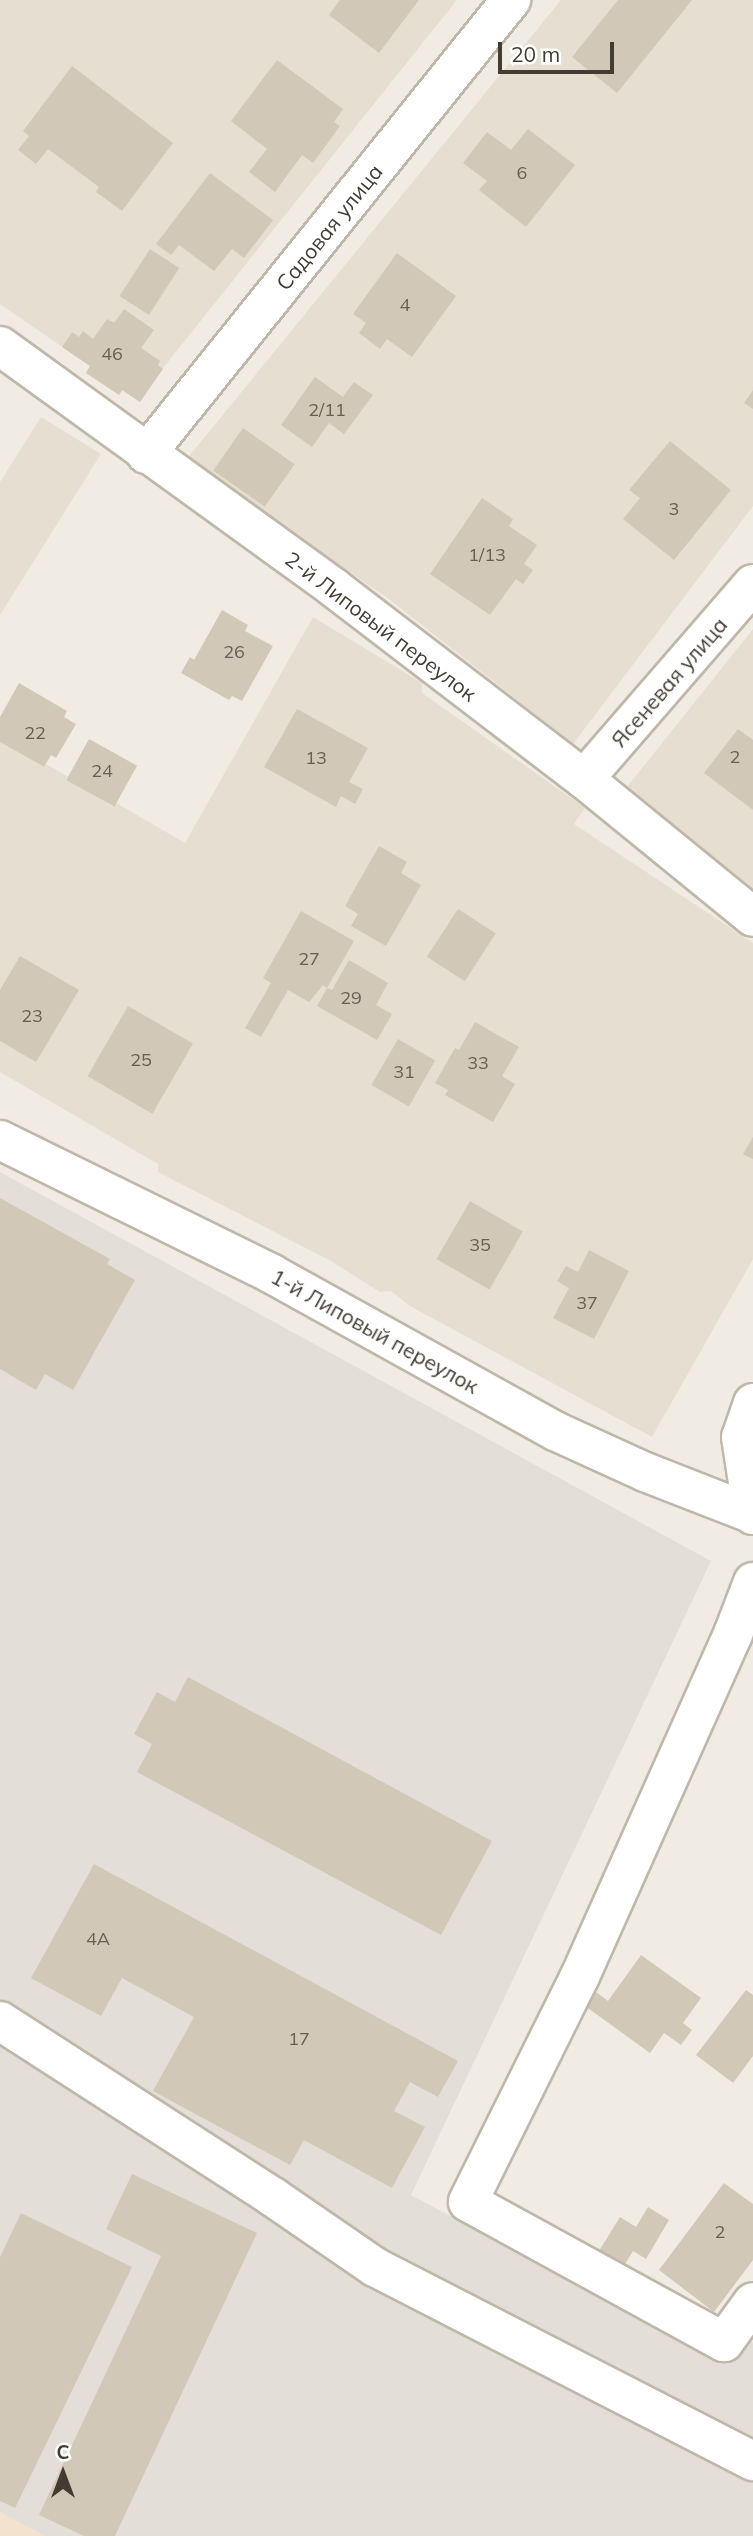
<!DOCTYPE html>
<meta charset="utf-8">
<style>
body{margin:0}
#map{position:relative;width:753px;height:2536px;overflow:hidden;background:#f1ece3;font-family:Mulish,sans-serif}
div>[style]{position:absolute}
.residential>*{inset:0;background:#e5ded1}
.commercial>*{inset:0;background:#f3e3cd}
.industrial>*{inset:0;background:#e3ded8}
.building>*{inset:0;background:#d2c8b8;transform-origin:0 0}
.roads{filter:drop-shadow(2px 0 #bfb7a9) drop-shadow(-2px 0 #bfb7a9) drop-shadow(0 2px #bfb7a9) drop-shadow(0 -2px #bfb7a9)}
.minor>*{height:38px;margin:-19px;padding:0 19px;transform-origin:19px;border-radius:19px;background:#fff}
span{translate:-50% -50%;white-space:nowrap;text-align:center;line-height:1.15;-webkit-text-stroke:5px #fff;paint-order:stroke}
.number-label{font-size:18px;color:#665f54}
.number-label span{-webkit-text-stroke-width:0}
.street-label{font-size:21px;color:#423c33}
.north{position:absolute;left:28px;top:2438px;width:70px;height:70px;-webkit-text-stroke:5px #fff;paint-order:stroke;rotate:0deg;font-size:19px;font-weight:700;line-height:28px;text-align:center;color:#423c33}
.north::after{content:'';display:block;margin:auto;width:24px;height:32px;background:#423c33;clip-path:polygon(50% 0,100% 100%,50% 72%,0 100%)}
.scale{position:absolute;left:498px;top:42px;width:116px;height:32px;box-sizing:border-box;border:4px solid #423c33;border-top:0;padding-left:9px;font-size:21px;line-height:24px;white-space:nowrap;color:#423c33;-webkit-text-stroke:5px #fff;paint-order:stroke}
</style>
<div id="map">
<div class="residential">
<div style="clip-path:polygon(0 0,457px 0,163px 368px,140px 402px,123px 390px,119px 395px,86px 373px,90px 366px,0 304px)"></div>
<div style="clip-path:polygon(561px 0,753px 0,753px 506px,573px 744px,389px 599px,186px 460px)"></div>
<div style="clip-path:polygon(41px 417px,101px 454px,0 615px,0 482px)"></div>
<div style="clip-path:polygon(313px 617px,422px 683px,422px 693px,585px 808px,574px 824px,753px 943px,753px 1259px,652px 1437px,410px 1306px,391px 1291px,380px 1292px,331px 1261px,158px 1172px,158px 1164px,0 1072px,0 742px,43px 767px,46px 764px,67px 776px,66px 779px,113px 807px,116px 803px,185px 843px)"></div>
<div style="clip-path:polygon(753px 629px,753px 892px,627px 787px)"></div>
</div>
<div class="commercial">
<div style="clip-path:polygon(0 2512px,45px 2536px,0 2536px)"></div>
</div>
<div class="industrial">
<div style="clip-path:polygon(0 1172px,711px 1561px,411px 2195px,725px 2362px,745px 2337px,753px 2343px,753px 2536px,45px 2536px,0 2512px)"></div>
</div>
<div class="building">
<div style="clip-path:polygon(340px 0,419px 0,379px 53px,329px 15px)"></div>
<div style="clip-path:polygon(618px 0,692px 0,617px 93px,572px 57px)"></div>
<div style="clip-path:polygon(277px 60px,343px 109px,334px 122px,340px 126px,313px 163px,302px 155px,275px 192px,249px 172px,267px 149px,231px 121px)"></div>
<div style="clip-path:polygon(72px 66px,173px 143px,122px 211px,96px 192px,99px 187px,48px 149px,36px 164px,18px 150px,29px 136px,23px 131px)"></div>
<div style="clip-path:polygon(528px 129px,575px 165px,526px 227px,479px 190px,487px 181px,463px 163px,487px 132px,511px 150px)"></div>
<div style="clip-path:polygon(210px 173px,273px 220px,244px 258px,232px 249px,214px 271px,179px 245px,171px 255px,156px 244px)"></div>
<div style="left:150px;top:249px;width:35px;height:56px;rotate:33deg"></div>
<div style="clip-path:polygon(397px 253px,456px 296px,412px 357px,387px 339px,380px 349px,359px 333px,366px 323px,353px 314px)"></div>
<div style="clip-path:polygon(124px 309px,154px 330px,141px 348px,160px 361px,158px 365px,163px 369px,140px 402px,122px 390px,119px 395px,86px 373px,90px 366px,62px 347px,72px 332px,79px 337px,83px 331px,93px 339px,107px 319px,114px 323px)"></div>
<div style="clip-path:polygon(315px 377px,343px 397px,354px 382px,373px 395px,344px 434px,329px 423px,312px 447px,281px 425px)"></div>
<div style="clip-path:polygon(753px 390px,753px 409px,744px 403px)"></div>
<div style="left:243px;top:428px;width:63px;height:52px;rotate:35deg"></div>
<div style="clip-path:polygon(670px 441px,731px 490px,674px 560px,623px 519px,640px 498px,629px 490px)"></div>
<div style="clip-path:polygon(482px 498px,513px 519px,509px 526px,537px 545px,524px 564px,533px 570px,523px 584px,516px 579px,490px 615px,430px 574px)"></div>
<div style="clip-path:polygon(222px 610px,248px 625px,245px 631px,273px 646px,242px 701px,232px 696px,229px 700px,181px 673px,190px 657px,194px 660px)"></div>
<div style="clip-path:polygon(19px 683px,67px 711px,64px 717px,76px 724px,56px 758px,51px 755px,44px 767px,0 742px,0 717px)"></div>
<div style="clip-path:polygon(297px 709px,368px 748px,349px 782px,363px 789px,355px 804px,341px 796px,336px 807px,264px 767px)"></div>
<div style="clip-path:polygon(738px 729px,753px 740px,753px 810px,704px 773px)"></div>
<div style="left:89px;top:739px;width:55px;height:47px;rotate:29deg"></div>
<div style="clip-path:polygon(379px 846px,407px 862px,401px 873px,421px 885px,386px 946px,351px 926px,358px 914px,345px 906px)"></div>
<div style="left:458px;top:909px;width:45px;height:57px;rotate:33deg"></div>
<div style="clip-path:polygon(301px 911px,354px 941px,327px 988px,323px 985px,309px 1002px,288px 990px,261px 1037px,245px 1028px,271px 983px,263px 978px)"></div>
<div style="clip-path:polygon(20px 956px,79px 990px,36px 1062px,0 1041px,0 990px)"></div>
<div style="clip-path:polygon(349px 960px,388px 983px,376px 1005px,392px 1014px,377px 1040px,317px 1006px,327px 988px,332px 990px)"></div>
<div style="left:128px;top:1006px;width:75px;height:81px;rotate:30deg"></div>
<div style="clip-path:polygon(475px 1022px,519px 1047px,502px 1076px,515px 1084px,493px 1122px,445px 1095px,448px 1090px,435px 1083px,455px 1048px,459px 1050px)"></div>
<div style="left:398px;top:1039px;width:43px;height:53px;rotate:30deg"></div>
<div style="clip-path:polygon(753px 1137px,753px 1159px,743px 1154px)"></div>
<div style="clip-path:polygon(0 1198px,110px 1259px,107px 1264px,135px 1280px,73px 1390px,45px 1374px,36px 1390px,0 1369px)"></div>
<div style="left:470px;top:1201px;width:61px;height:67px;rotate:30deg"></div>
<div style="clip-path:polygon(589px 1250px,629px 1271px,594px 1339px,553px 1318px,569px 1288px,557px 1281px,566px 1266px,578px 1272px)"></div>
<div style="clip-path:polygon(188px 1677px,492px 1841px,441px 1935px,137px 1772px,152px 1744px,134px 1734px,157px 1692px,175px 1702px)"></div>
<div style="clip-path:polygon(94px 1864px,458px 2061px,438px 2097px,410px 2082px,394px 2111px,425px 2127px,392px 2188px,304px 2140px,290px 2165px,153px 2091px,194px 2017px,122px 1978px,101px 2016px,31px 1978px)"></div>
<div style="clip-path:polygon(641px 1955px,701px 1998px,683px 2023px,692px 2030px,681px 2045px,664px 2033px,650px 2053px,585px 2006px,596px 1992px,608px 2001px)"></div>
<div style="clip-path:polygon(746px 1990px,753px 1995px,753px 2056px,733px 2083px,696px 2055px)"></div>
<div style="clip-path:polygon(132px 2174px,257px 2233px,115px 2536px,84px 2536px,39px 2515px,161px 2256px,106px 2229px)"></div>
<div style="clip-path:polygon(724px 2183px,753px 2204px,753px 2260px,714px 2312px,659px 2270px)"></div>
<div style="clip-path:polygon(648px 2207px,669px 2220px,646px 2259px,633px 2251px,624px 2266px,599px 2251px,620px 2217px,636px 2227px)"></div>
<div style="clip-path:polygon(21px 2213px,132px 2267px,15px 2508px,0 2501px,0 2257px)"></div>
</div>
<div class="roads">
<div class="minor">
<div style="left:0;top:346px;width:412px;rotate:35.9deg"></div>
<div style="left:334px;top:588px;width:315px;rotate:37.4deg"></div>
<div style="left:584px;top:779px;width:218px;rotate:39.2deg"></div>
<div style="left:146px;top:454px;width:583px;rotate:-51.2deg"></div>
<div style="left:584px;top:779px;width:258px;rotate:-49.1deg"></div>
<div style="left:0;top:1140px;width:303px;rotate:26.2deg"></div>
<div style="left:272px;top:1274px;width:324px;rotate:29deg"></div>
<div style="left:555px;top:1431px;width:99px;rotate:24.5deg"></div>
<div style="left:645px;top:1472px;width:116px;rotate:21.3deg"></div>
<div style="left:753px;top:1403px;width:36px;rotate:109deg"></div>
<div style="left:741px;top:1437px;width:79px;rotate:81.3deg"></div>
<div style="left:753px;top:1582px;width:56px;rotate:111deg"></div>
<div style="left:733px;top:1634px;width:375px;rotate:114.1deg"></div>
<div style="left:580px;top:1976px;width:252px;rotate:116.4deg"></div>
<div style="left:468px;top:2202px;width:292px;rotate:28.7deg"></div>
<div style="left:724px;top:2342px;width:49px;rotate:-54.1deg"></div>
<div style="left:0;top:2021px;width:325px;rotate:32.8deg"></div>
<div style="left:273px;top:2197px;width:124px;rotate:34.5deg"></div>
<div style="left:375px;top:2267px;width:425px;rotate:27.2deg"></div>
</div>
</div>
<div class="number-label">
<span style="left:522px;top:173px">6</span>
<span style="left:405px;top:305px">4</span>
<span style="left:112px;top:354px">46</span>
<span style="left:327px;top:410px">2/11</span>
<span style="left:674px;top:509px">3</span>
<span style="left:487px;top:555px">1/13</span>
<span style="left:234px;top:652px">26</span>
<span style="left:35px;top:733px">22</span>
<span style="left:735px;top:757px">2</span>
<span style="left:316px;top:758px">13</span>
<span style="left:102px;top:771px">24</span>
<span style="left:309px;top:959px">27</span>
<span style="left:351px;top:998px">29</span>
<span style="left:32px;top:1016px">23</span>
<span style="left:141px;top:1060px">25</span>
<span style="left:478px;top:1063px">33</span>
<span style="left:404px;top:1072px">31</span>
<span style="left:480px;top:1245px">35</span>
<span style="left:587px;top:1303px">37</span>
<span style="left:98px;top:1939px">4А</span>
<span style="left:299px;top:2039px">17</span>
<span style="left:720px;top:2232px">2</span>
</div>
<div class="street-label">
<span style="left:329px;top:227px;rotate:-51deg">Садовая улица</span>
<span style="left:381px;top:626px;rotate:37deg">2-й Липовый переулок</span>
<span style="left:669px;top:682px;rotate:-49deg">Ясеневая улица</span>
<span style="left:375px;top:1331px;rotate:29deg">1-й Липовый переулок</span>
</div>
<div class="north">С</div>
<div class="scale">20 m</div>
</div>
